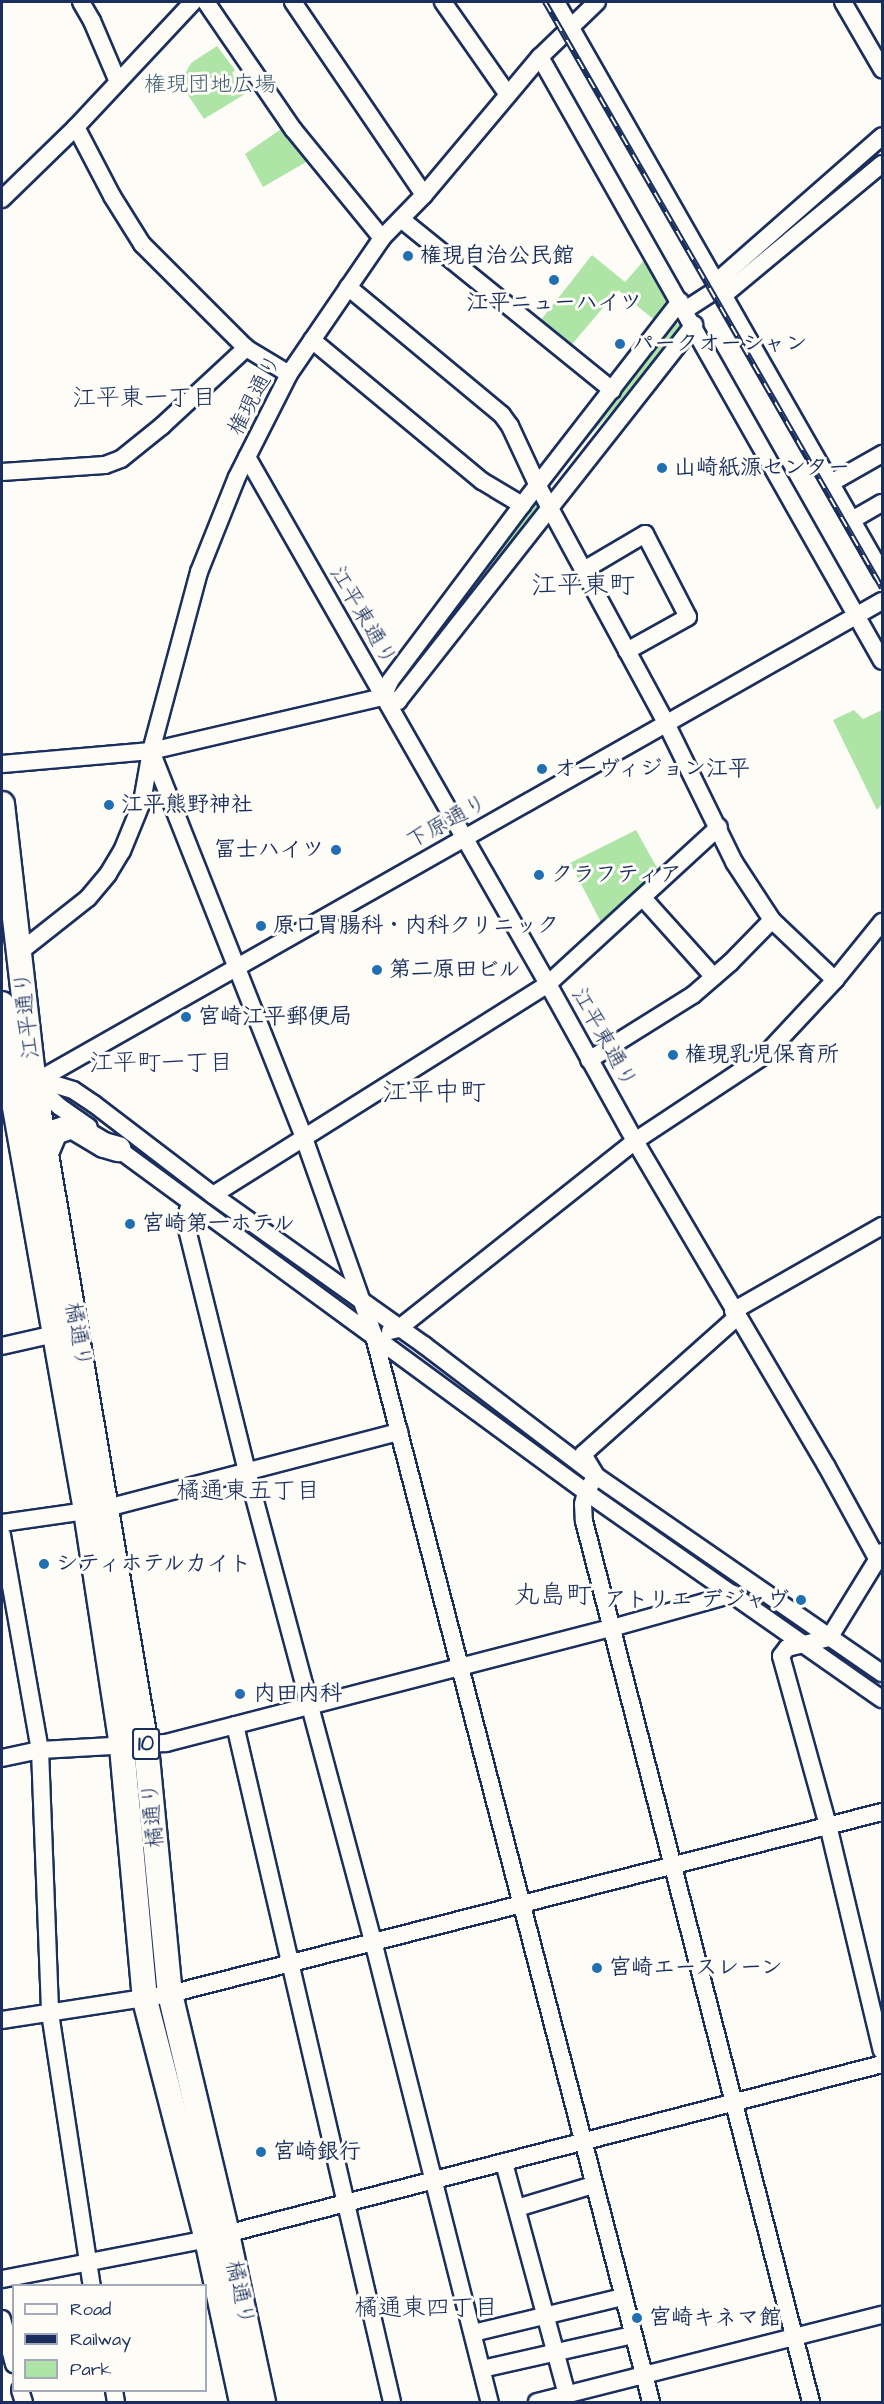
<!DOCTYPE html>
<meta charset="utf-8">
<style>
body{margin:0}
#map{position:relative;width:884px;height:2404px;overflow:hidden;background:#fdfcf7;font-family:"Architects Daughter","Klee One",sans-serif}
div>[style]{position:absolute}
.green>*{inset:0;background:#aee5a7;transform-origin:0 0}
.roads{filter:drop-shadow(2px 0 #1b2f5e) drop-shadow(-2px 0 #1b2f5e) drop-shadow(0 2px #1b2f5e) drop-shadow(0 -2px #1b2f5e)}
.minor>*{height:16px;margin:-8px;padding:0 8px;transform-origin:8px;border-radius:8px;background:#fdfcf7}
.highway>*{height:24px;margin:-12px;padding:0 12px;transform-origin:12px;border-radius:12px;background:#fdfcf7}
.rail>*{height:6px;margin-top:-3px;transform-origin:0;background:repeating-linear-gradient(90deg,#fdfcf7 0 11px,#1b2f5e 0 22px);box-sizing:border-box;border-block:2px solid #1b2f5e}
.dots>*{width:16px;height:16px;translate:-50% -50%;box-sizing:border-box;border:3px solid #fdfcf7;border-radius:50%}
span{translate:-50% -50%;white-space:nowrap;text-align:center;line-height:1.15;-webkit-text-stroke:6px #fdfcf7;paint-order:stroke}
.shield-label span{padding:2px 4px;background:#fdfcf7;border:2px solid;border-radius:4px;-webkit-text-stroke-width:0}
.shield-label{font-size:21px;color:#1b2f5e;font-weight:700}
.park-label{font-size:22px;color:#405c70}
.poi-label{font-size:22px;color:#1b2f5e;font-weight:700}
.left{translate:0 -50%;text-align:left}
.right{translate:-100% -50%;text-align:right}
.street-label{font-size:22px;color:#1b2f5e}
.neighbourhood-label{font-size:24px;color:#1b2f5e}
.quarter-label{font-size:26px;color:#1b2f5e}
.frame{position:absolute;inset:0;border:3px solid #1b2f5e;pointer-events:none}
.legend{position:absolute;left:12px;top:2284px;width:195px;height:108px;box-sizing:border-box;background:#fdfcf7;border:2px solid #a3aaba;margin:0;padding:8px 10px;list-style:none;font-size:18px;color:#1b2f5e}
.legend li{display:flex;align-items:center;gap:12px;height:30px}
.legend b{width:30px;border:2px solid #a3aaba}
</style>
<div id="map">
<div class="green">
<div style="clip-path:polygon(217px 46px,235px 70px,232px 73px,245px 94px,204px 119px,180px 83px,191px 63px)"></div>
<div style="clip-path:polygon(281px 129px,308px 161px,263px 187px,245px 154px)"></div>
<div style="clip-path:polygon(592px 255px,625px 282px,646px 258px,671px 306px,658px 323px,618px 290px,568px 349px,537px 325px)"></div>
<div style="left:676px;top:322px;width:12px;height:209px;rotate:42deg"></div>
<div style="clip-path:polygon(535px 499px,543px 510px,399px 691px,393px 686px)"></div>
<div style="clip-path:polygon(854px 710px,863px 719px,882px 710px,882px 804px,877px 810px,833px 720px)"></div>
<div style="clip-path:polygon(636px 830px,661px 875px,603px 926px,570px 863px)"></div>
</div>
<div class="roads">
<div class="minor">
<div style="left:81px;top:2px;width:22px;rotate:60deg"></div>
<div style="left:92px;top:21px;width:66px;rotate:66.9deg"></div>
<div style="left:206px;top:2px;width:154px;rotate:55.6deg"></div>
<div style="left:293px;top:129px;width:141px;rotate:50.8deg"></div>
<div style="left:293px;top:2px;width:233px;rotate:55.8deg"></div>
<div style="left:443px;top:2px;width:113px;rotate:55deg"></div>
<div style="left:556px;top:2px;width:658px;rotate:60.28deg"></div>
<div style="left:843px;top:2px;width:78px;rotate:59.8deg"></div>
<div style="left:540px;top:57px;width:694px;rotate:60.48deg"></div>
<div style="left:76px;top:127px;width:78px;rotate:62.4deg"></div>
<div style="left:112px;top:196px;width:57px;rotate:58deg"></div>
<div style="left:142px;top:244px;width:147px;rotate:45deg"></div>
<div style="left:246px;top:348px;width:50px;rotate:31.2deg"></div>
<div style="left:2px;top:199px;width:103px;rotate:-44.2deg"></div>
<div style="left:76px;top:127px;width:171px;rotate:-46.9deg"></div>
<div style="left:401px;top:219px;width:272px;rotate:39deg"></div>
<div style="left:716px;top:282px;width:221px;rotate:-41.3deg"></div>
<div style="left:348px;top:287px;width:200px;rotate:39.7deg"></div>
<div style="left:502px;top:415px;width:14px;rotate:54deg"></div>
<div style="left:510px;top:426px;width:66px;rotate:65deg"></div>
<div style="left:538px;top:486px;width:272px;rotate:61.6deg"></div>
<div style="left:667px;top:725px;width:153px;rotate:63.9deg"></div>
<div style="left:734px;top:862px;width:69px;rotate:56.8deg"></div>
<div style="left:772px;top:920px;width:87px;rotate:43.6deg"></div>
<div style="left:724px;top:295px;width:205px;rotate:-39.7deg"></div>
<div style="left:685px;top:310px;width:40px;rotate:-32.9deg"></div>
<div style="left:312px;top:340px;width:221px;rotate:39.7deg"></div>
<div style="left:482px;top:481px;width:47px;rotate:31deg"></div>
<div style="left:247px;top:457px;width:607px;rotate:60.27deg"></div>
<div style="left:548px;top:984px;width:179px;rotate:61deg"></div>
<div style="left:635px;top:1141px;width:378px;rotate:59.5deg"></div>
<div style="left:827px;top:1467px;width:106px;rotate:61.3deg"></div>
<div style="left:2px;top:472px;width:103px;rotate:-3.9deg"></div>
<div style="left:105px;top:465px;width:17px;rotate:-21deg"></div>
<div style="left:121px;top:459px;width:53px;rotate:-38.8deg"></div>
<div style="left:162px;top:426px;width:115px;rotate:-42.9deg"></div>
<div style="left:831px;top:483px;width:59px;rotate:-29.6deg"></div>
<div style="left:852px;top:520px;width:34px;rotate:-30deg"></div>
<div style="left:584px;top:570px;width:71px;rotate:-30.5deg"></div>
<div style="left:645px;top:534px;width:93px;rotate:62.6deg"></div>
<div style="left:688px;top:617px;width:70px;rotate:150.9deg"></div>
<div style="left:383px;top:697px;width:17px;rotate:-66deg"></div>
<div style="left:390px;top:681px;width:220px;rotate:-53.1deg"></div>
<div style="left:522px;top:505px;width:258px;rotate:-52.2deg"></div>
<div style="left:151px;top:751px;width:416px;rotate:68.4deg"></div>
<div style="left:304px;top:1138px;width:210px;rotate:70.5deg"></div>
<div style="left:374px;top:1336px;width:1101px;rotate:75.43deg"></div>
<div style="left:2px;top:764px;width:150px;rotate:-5deg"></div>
<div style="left:151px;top:751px;width:238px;rotate:-13.1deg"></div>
<div style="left:383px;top:697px;width:16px;rotate:15deg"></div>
<div style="left:398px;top:701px;width:479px;rotate:-51.8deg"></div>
<div style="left:643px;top:898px;width:106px;rotate:48.1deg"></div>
<div style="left:21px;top:951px;width:85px;rotate:-38.3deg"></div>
<div style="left:88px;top:898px;width:31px;rotate:-50deg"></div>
<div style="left:108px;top:874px;width:27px;rotate:-59deg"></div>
<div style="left:122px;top:851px;width:53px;rotate:-67.8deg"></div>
<div style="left:142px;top:802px;width:52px;rotate:-80deg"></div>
<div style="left:151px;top:751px;width:185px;rotate:-75deg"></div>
<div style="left:199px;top:572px;width:102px;rotate:-68.2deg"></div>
<div style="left:237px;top:477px;width:115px;rotate:-63.2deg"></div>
<div style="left:289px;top:374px;width:165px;rotate:-55.6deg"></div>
<div style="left:382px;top:238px;width:60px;rotate:-45.7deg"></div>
<div style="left:424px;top:195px;width:180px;rotate:-50deg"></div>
<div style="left:540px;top:57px;width:79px;rotate:-44deg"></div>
<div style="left:589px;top:1060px;width:123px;rotate:-32deg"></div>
<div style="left:693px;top:995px;width:49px;rotate:-40.9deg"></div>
<div style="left:730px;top:963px;width:60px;rotate:-45.7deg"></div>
<div style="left:35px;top:1082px;width:974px;rotate:-29.59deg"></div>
<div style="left:26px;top:1083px;width:24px"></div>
<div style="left:50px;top:1083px;width:24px;rotate:17deg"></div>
<div style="left:73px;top:1090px;width:25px;rotate:34deg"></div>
<div style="left:94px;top:1104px;width:150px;rotate:37.4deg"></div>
<div style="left:213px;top:1195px;width:259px;rotate:35.4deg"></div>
<div style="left:424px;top:1345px;width:216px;rotate:37.3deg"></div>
<div style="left:596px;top:1476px;width:347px;rotate:34.6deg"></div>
<div style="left:34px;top:1083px;width:35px;rotate:43deg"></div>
<div style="left:60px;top:1107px;width:35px;rotate:35deg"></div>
<div style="left:110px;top:1143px;width:590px;rotate:36.25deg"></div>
<div style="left:586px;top:1492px;width:361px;rotate:35deg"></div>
<div style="left:213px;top:1195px;width:396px;rotate:-32.2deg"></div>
<div style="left:548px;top:984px;width:232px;rotate:-42.6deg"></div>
<div style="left:190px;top:1203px;width:19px;rotate:106deg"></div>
<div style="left:185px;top:1221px;width:258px;rotate:76.1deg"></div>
<div style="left:247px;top:1471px;width:487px;rotate:75deg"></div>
<div style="left:373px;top:1941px;width:476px;rotate:75.8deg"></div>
<div style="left:733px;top:1311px;width:172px;rotate:-29.7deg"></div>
<div style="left:737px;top:1317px;width:206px;rotate:138.3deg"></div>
<div style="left:583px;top:1454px;width:26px;rotate:59deg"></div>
<div style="left:596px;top:1476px;width:19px;rotate:122deg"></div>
<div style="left:586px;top:1492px;width:12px;rotate:104deg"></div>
<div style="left:583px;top:1504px;width:17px;rotate:87deg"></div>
<div style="left:584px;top:1521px;width:910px;rotate:75.55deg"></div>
<div style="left:390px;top:1331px;width:8px;rotate:-14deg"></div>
<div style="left:398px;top:1329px;width:303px;rotate:-38.4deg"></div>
<div style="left:635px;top:1141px;width:156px;rotate:-33.5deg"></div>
<div style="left:765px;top:1055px;width:103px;rotate:-47deg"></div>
<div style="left:835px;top:980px;width:75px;rotate:-51deg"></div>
<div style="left:2px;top:1346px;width:54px;rotate:-12.8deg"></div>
<div style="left:2px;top:1523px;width:106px;rotate:-8.1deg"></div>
<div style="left:107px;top:1508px;width:302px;rotate:-14.6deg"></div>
<div style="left:2px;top:1535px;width:218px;rotate:80deg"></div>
<div style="left:40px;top:1750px;width:263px;rotate:87.8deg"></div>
<div style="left:50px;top:2013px;width:276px;rotate:81.3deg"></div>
<div style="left:882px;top:1552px;width:101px;rotate:121.6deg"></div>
<div style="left:829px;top:1638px;width:43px;rotate:166.6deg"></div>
<div style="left:787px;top:1648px;width:10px;rotate:127deg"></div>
<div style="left:781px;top:1656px;width:175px;rotate:74.5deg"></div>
<div style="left:828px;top:1825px;width:232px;rotate:76.6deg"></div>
<div style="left:235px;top:1725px;width:695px;rotate:76.94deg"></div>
<div style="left:2px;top:1758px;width:39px;rotate:-12deg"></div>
<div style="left:40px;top:1750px;width:126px;rotate:-3.2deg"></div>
<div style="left:166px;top:1743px;width:461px;rotate:-14.5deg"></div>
<div style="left:612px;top:1628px;width:126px;rotate:-15.7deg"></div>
<div style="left:2px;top:2020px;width:170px;rotate:-8.8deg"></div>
<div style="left:170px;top:1994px;width:735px;rotate:-14.34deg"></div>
<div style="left:504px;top:2163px;width:240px;rotate:74.8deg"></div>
<div style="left:517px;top:2208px;width:79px;rotate:-16.8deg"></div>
<div style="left:2px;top:2279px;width:209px;rotate:-11deg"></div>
<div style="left:207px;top:2239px;width:697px;rotate:-14.53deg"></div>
<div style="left:2px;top:2319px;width:47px;rotate:75.1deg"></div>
<div style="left:473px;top:2333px;width:154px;rotate:-13.5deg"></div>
<div style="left:482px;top:2369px;width:155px;rotate:-12.7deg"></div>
<div style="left:20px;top:2390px;width:13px;rotate:72deg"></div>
<div style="left:114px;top:2390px;width:12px;rotate:81deg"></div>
<div style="left:537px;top:2402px;width:356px;rotate:-14.2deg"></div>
</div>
<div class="highway">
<div style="left:2px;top:804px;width:281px;rotate:83.5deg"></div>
<div style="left:34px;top:1083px;width:672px;rotate:80.41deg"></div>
<div style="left:146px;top:1746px;width:249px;rotate:84.5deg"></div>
<div style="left:170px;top:1994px;width:247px;rotate:76.6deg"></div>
<div style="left:227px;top:2234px;width:172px;rotate:77.9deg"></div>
<div style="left:2px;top:1004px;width:81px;rotate:83.7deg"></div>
<div style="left:11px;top:1085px;width:433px;rotate:80deg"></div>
<div style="left:86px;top:1511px;width:239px;rotate:81.3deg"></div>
<div style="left:122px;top:1747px;width:254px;rotate:84.8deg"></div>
<div style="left:145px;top:2000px;width:247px;rotate:75.5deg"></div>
<div style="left:207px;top:2239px;width:167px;rotate:77.9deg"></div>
<div style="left:46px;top:1153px;width:23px;rotate:-67deg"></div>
<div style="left:55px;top:1132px;width:18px;rotate:-19deg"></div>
<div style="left:72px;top:1126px;width:37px;rotate:31deg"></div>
<div style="left:104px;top:1145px;width:15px;rotate:16deg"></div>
</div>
</div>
<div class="rail">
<div style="left:545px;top:2px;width:676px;rotate:60.1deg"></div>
</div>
<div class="dots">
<div style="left:408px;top:256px;background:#1f6fb2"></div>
<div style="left:554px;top:280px;background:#1f6fb2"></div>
<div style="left:620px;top:344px;background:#1f6fb2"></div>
<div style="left:662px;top:468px;background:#1f6fb2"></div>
<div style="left:542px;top:769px;background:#1f6fb2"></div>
<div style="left:109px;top:805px;background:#1f6fb2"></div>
<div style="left:336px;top:850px;background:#1f6fb2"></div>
<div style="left:539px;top:875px;background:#1f6fb2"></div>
<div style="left:261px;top:926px;background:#1f6fb2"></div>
<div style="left:377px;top:970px;background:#1f6fb2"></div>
<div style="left:186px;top:1017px;background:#1f6fb2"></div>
<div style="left:673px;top:1055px;background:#1f6fb2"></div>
<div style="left:130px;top:1224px;background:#1f6fb2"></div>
<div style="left:44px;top:1564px;background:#1f6fb2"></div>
<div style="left:801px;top:1600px;background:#1f6fb2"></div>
<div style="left:240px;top:1694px;background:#1f6fb2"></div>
<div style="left:597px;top:1968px;background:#1f6fb2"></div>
<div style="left:261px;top:2152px;background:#1f6fb2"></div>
<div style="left:637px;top:2318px;background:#1f6fb2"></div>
</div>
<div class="shield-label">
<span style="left:146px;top:1744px">10</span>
</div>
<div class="park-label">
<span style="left:210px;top:85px">権現団地広場</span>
</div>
<div class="poi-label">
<span class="left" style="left:420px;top:256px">権現自治公民館</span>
<span style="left:554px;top:303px">江平ニューハイツ</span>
<span class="left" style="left:632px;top:344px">パークオーシャン</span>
<span class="left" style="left:674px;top:468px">山崎紙源センター</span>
<span class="left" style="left:554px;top:769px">オーヴィジョン江平</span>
<span class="left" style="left:121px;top:805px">江平熊野神社</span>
<span class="right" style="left:324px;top:850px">冨士ハイツ</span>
<span class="left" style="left:551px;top:875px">クラフティア</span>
<span class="left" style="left:273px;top:926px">原口胃腸科・内科クリニック</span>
<span class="left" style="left:389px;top:970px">第二原田ビル</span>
<span class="left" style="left:198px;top:1017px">宮崎江平郵便局</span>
<span class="left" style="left:685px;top:1055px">権現乳児保育所</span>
<span class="left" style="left:142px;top:1224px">宮崎第一ホテル</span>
<span class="left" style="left:56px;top:1564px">シティホテルカイト</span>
<span class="right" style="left:789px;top:1600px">アトリエ デジャヴ</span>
<span class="left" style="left:254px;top:1694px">内田内科</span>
<span class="left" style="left:609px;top:1968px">宮崎エースレーン</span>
<span class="left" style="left:273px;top:2152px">宮崎銀行</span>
<span class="left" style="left:649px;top:2318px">宮崎キネマ館</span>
</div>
<div class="street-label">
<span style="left:255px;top:395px;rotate:-62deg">権現通り</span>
<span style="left:363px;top:616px;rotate:60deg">江平東通り</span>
<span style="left:447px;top:822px;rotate:-29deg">下原通り</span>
<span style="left:27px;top:1015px;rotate:-96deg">江平通り</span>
<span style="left:604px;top:1038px;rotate:61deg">江平東通り</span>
<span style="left:78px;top:1335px;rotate:80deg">橘通り</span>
<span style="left:153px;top:1815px;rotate:-95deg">橘通り</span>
<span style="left:240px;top:2293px;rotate:78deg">橘通り</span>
</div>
<div class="neighbourhood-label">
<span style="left:144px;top:399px">江平東一丁目</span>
<span style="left:161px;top:1064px">江平町一丁目</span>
<span style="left:248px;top:1492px">橘通東五丁目</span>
<span style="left:426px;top:2309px">橘通東四丁目</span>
</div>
<div class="quarter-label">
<span style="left:583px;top:586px">江平東町</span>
<span style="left:434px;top:1093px">江平中町</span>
<span style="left:553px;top:1596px">丸島町</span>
</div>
<div class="frame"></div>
<ul class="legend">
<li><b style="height:8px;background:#fdfcf7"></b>Road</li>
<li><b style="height:8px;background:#1b2f5e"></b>Railway</li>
<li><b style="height:16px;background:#aee5a7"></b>Park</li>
</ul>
</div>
